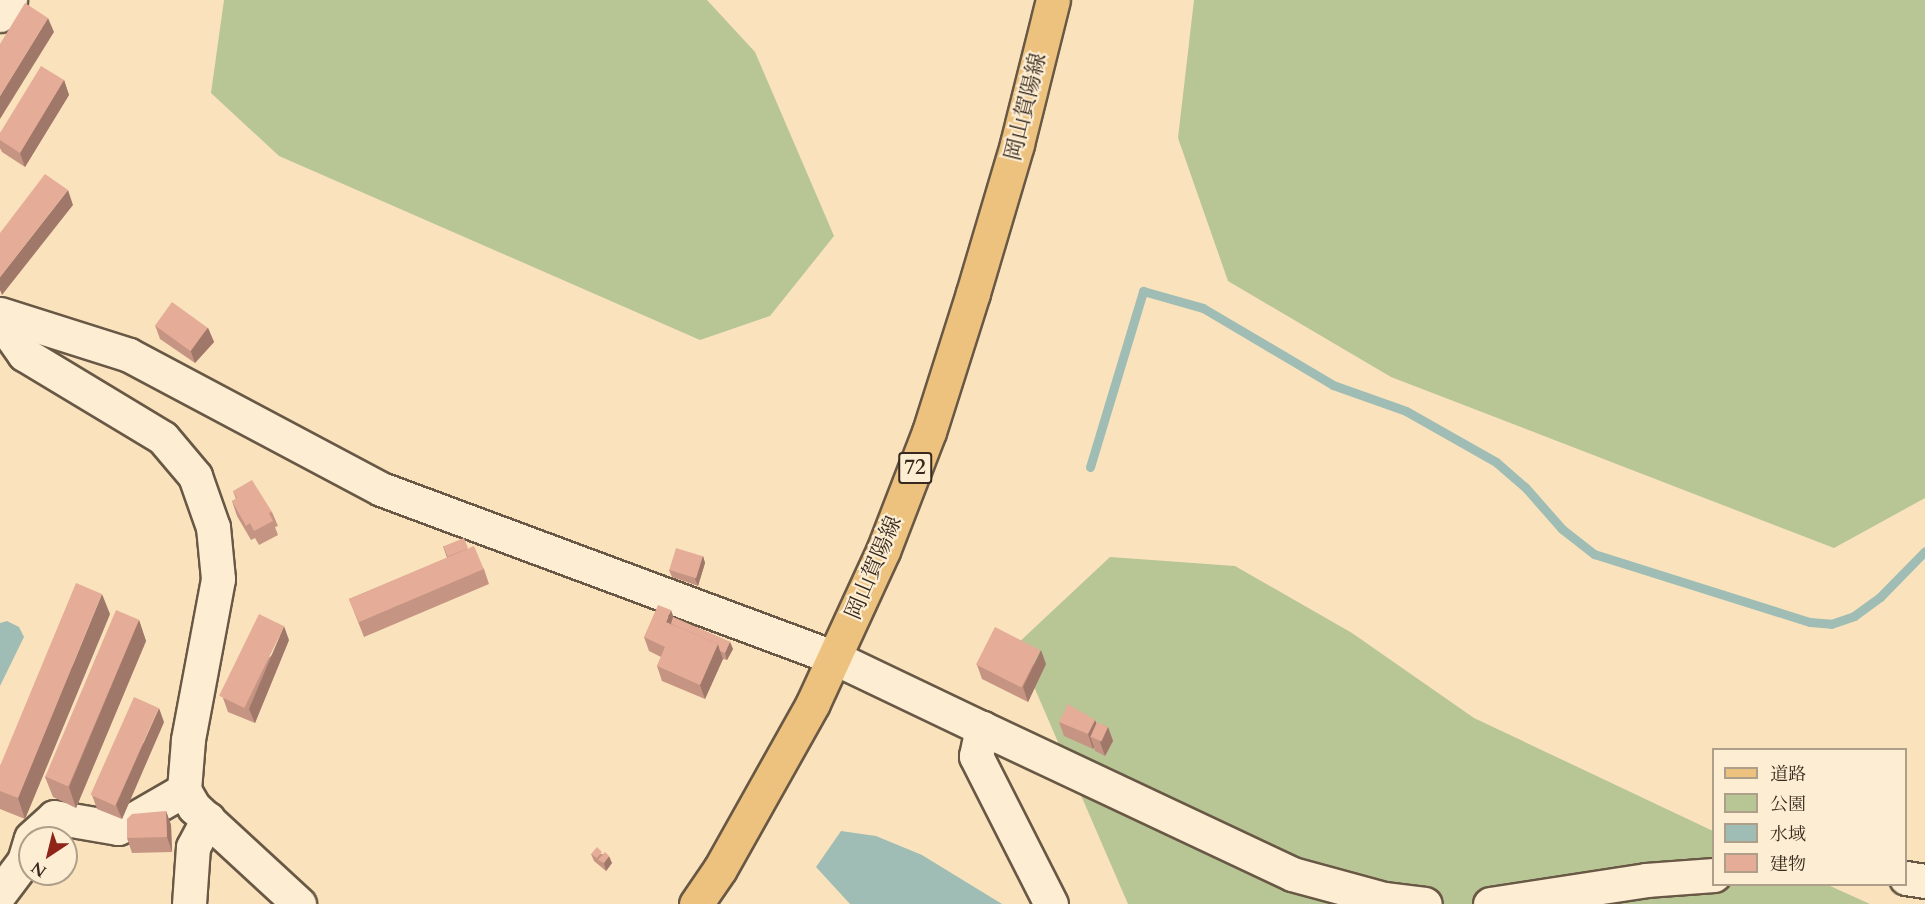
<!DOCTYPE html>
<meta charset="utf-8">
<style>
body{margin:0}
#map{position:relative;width:1925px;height:904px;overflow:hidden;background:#fae3bc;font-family:Cardo,"Noto Serif JP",serif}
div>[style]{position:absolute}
.green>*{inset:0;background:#b8c595}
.water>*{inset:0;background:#9fbdb5}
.stream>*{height:9px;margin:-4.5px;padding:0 4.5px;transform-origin:4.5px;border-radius:4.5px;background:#9fbdb5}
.roads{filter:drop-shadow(2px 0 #685845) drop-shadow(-2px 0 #685845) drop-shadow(0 2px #685845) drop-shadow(0 -2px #685845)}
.minor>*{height:33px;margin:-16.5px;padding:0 16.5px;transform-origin:16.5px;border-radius:16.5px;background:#fcedd3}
.tertiary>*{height:33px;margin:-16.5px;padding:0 16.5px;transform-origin:16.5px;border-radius:16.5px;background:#fcedd3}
.primary>*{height:33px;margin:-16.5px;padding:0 16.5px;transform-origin:16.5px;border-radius:16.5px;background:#edc27e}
.wall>*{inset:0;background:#c59483}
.shaded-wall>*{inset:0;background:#a0786a}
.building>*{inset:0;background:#e5ac98;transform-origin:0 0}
span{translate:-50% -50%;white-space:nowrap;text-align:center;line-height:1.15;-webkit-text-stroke:4.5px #fcedd3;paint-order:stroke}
.shield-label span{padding:2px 4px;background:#fcedd3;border:2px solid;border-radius:4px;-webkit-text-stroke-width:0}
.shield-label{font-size:21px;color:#37291d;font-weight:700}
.street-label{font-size:22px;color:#37291d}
.legend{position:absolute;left:1712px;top:748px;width:195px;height:138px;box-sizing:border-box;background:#fcedd3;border:2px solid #ad9f8a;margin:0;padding:8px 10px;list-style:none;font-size:18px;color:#37291d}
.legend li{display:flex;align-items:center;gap:12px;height:30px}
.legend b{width:30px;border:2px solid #ad9f8a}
.north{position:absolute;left:18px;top:826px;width:60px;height:60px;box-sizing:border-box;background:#fcedd3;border:2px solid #ad9f8a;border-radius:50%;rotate:215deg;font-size:16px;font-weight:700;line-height:24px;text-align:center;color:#37291d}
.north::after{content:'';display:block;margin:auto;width:21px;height:27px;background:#8f2418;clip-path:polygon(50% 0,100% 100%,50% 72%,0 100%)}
</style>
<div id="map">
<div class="green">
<div style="clip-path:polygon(224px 0,707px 0,755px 52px,834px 236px,770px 316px,700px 340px,279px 156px,211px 93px)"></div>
<div style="clip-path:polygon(1194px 0,1925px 0,1925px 498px,1834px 548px,1391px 377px,1228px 281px,1178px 138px)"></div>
<div style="clip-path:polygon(1110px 557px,1235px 566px,1352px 633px,1474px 718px,1713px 831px,1714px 884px,1828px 885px,1870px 904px,1128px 904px,1016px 645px)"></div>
</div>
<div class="water">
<div style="clip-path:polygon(7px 621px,19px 627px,24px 637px,0 686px,0 623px)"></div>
<div style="clip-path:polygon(841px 831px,876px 836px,922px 855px,1002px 904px,850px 904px,816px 867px)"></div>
</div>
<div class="stream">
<div style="left:1090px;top:467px;width:184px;rotate:-73.2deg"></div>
<div style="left:1143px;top:291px;width:62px;rotate:15.8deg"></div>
<div style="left:1203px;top:308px;width:151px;rotate:30.6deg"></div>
<div style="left:1333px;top:385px;width:77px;rotate:19.6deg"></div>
<div style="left:1406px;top:411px;width:103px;rotate:29.5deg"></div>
<div style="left:1496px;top:462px;width:38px;rotate:41deg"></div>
<div style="left:1525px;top:487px;width:56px;rotate:48.6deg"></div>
<div style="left:1562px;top:529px;width:41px;rotate:38deg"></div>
<div style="left:1594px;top:554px;width:226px;rotate:17.5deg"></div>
<div style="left:1810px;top:622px;width:21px;rotate:5deg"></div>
<div style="left:1831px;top:624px;width:24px;rotate:-19deg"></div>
<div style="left:1854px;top:616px;width:32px;rotate:-36deg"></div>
<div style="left:1880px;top:597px;width:64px;rotate:-45.6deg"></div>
</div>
<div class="roads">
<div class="minor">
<div style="left:0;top:15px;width:18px;rotate:-56deg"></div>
<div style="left:0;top:314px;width:135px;rotate:17.6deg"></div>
<div style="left:129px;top:355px;width:285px;rotate:28deg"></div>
<div style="left:381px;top:489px;width:484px;rotate:20.4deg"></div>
<div style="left:0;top:320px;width:42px;rotate:54.8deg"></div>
<div style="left:24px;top:354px;width:162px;rotate:31.1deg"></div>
<div style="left:163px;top:438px;width:50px;rotate:49.9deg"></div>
<div style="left:195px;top:476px;width:54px;rotate:70.6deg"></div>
<div style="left:213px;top:527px;width:52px;rotate:84.5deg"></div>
<div style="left:218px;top:579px;width:164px;rotate:100.6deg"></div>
<div style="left:188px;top:740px;width:50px;rotate:94.6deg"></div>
<div style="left:184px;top:790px;width:20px;rotate:60deg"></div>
<div style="left:194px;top:807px;width:143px;rotate:42.7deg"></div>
<div style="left:31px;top:838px;width:31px;rotate:-42deg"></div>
<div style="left:54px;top:817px;width:65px;rotate:9.8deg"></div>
<div style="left:118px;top:828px;width:76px;rotate:-29.9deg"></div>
<div style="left:1906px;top:878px;width:19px;rotate:9deg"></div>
<div style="left:0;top:893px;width:40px;rotate:-53deg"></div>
<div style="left:24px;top:861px;width:21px;rotate:-73deg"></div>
<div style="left:189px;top:904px;width:57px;rotate:-86deg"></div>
<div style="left:193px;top:847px;width:32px;rotate:-62deg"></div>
<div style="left:1051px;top:904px;width:166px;rotate:-116.9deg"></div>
<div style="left:976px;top:756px;width:29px;rotate:-78deg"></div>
<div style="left:982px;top:728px;width:343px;rotate:25.2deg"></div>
<div style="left:1292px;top:874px;width:95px;rotate:15.2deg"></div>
<div style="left:1384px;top:899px;width:41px;rotate:7deg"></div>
<div style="left:1490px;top:904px;width:158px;rotate:-8.7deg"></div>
<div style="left:1646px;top:880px;width:68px;rotate:-4.2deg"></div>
</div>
<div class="tertiary">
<div style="left:835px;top:658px;width:163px;rotate:25.5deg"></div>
</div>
<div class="primary">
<div style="left:696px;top:904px;width:42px;rotate:-55.6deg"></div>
<div style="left:720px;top:869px;width:190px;rotate:-60.7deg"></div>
<div style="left:813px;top:703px;width:167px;rotate:-65.3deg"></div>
<div style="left:883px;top:551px;width:128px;rotate:-68.9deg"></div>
<div style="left:929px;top:432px;width:146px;rotate:-72.4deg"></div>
<div style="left:973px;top:293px;width:155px;rotate:-73.5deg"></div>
<div style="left:1017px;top:144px;width:148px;rotate:-76deg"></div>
</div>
</div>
<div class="wall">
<div style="clip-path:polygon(64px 80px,69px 95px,25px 167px,2px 152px,0 148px,0 133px)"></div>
<div style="clip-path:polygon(155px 325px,208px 328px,214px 342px,195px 363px,160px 339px)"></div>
<div style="clip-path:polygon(233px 491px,272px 512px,278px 526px,275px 527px,278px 535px,259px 545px,255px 538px,251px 540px,237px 516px,232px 501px,236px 499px)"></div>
<div style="clip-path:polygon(443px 546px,468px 549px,484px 569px,489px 584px,364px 637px,349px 599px,447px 558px)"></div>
<div style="clip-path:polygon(703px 556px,705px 563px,698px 586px,672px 577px,669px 570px)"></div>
<div style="clip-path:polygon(110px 614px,25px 819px,0 809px,0 766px)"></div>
<div style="clip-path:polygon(673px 617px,730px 642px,733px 649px,727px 660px,723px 659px,705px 699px,662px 681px,657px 666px,661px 657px,649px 651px,644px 637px)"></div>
<div style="clip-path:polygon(139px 620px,146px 641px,76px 808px,53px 797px,45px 777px)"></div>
<div style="clip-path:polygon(289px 640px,255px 723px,228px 712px,223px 698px)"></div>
<div style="clip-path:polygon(1046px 664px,1028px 702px,982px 679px,977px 665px)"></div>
<div style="clip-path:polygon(164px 722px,122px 819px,97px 809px,92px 795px)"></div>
<div style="clip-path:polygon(1059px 722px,1097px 723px,1108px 727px,1113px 741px,1105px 756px,1095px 751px,1094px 747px,1093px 749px,1064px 736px)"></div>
<div style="clip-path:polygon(166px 811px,171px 825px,172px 852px,132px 853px,127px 838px)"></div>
<div style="clip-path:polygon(591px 854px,603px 854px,612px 863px,606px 871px,594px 861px)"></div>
</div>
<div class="shaded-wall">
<div style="clip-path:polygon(48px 18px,54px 32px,0 119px,0 96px)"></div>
<div style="clip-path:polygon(64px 80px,69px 95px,25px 167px,20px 153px)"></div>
<div style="clip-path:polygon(68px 190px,73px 205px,2px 295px,0 290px,0 277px)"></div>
<div style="clip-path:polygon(208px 328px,214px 342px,195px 363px,190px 349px)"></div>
<div style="clip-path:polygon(703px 556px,705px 563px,698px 586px,695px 579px)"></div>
<div style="clip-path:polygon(102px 594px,110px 614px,25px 819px,18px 798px)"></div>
<div style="clip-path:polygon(671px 610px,676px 624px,673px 631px,666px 622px)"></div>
<div style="clip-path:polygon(139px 620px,146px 641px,76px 808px,69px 787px)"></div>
<div style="clip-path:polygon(284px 626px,289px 640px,255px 723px,249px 709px)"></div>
<div style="clip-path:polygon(730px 642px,733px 649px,727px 660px,725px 653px)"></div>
<div style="clip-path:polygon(718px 644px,723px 659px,705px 699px,700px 685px)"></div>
<div style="clip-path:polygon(1041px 650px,1046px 664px,1028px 702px,1023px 687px)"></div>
<div style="clip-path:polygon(159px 708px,164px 722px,122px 819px,116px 805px)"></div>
<div style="clip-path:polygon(1095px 720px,1101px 734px,1090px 736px,1094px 747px,1093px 749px,1088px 734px)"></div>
<div style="clip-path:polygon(1108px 727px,1113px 741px,1105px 756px,1100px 742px)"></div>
<div style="clip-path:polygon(166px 811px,171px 825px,172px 852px,167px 837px)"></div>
<div style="clip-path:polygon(609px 856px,612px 863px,606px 871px,604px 863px)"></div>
</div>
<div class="building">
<div style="clip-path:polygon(25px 3px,48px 18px,0 96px,0 44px)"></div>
<div style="clip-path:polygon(41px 66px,64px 80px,20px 153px,0 140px,0 133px)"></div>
<div style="clip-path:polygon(45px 174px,68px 190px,0 277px,0 233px)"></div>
<div style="left:172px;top:302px;width:44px;height:29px;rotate:36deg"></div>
<div style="clip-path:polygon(252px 480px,272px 512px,269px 513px,273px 521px,254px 531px,250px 523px,246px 526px,232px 501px,237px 498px,233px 491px)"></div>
<div style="left:464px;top:538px;width:11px;height:22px;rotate:68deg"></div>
<div style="left:474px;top:546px;width:25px;height:136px;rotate:67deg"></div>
<div style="left:676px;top:548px;width:28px;height:23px;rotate:17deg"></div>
<div style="clip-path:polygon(76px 583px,102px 594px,18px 798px,0 791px,0 766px)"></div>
<div style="clip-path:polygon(658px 605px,671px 610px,666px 622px,718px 644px,700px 685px,657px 666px,665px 647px,644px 637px)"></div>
<div style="left:116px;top:610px;width:25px;height:181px;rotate:23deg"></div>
<div style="left:259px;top:614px;width:28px;height:91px;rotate:26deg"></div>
<div style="clip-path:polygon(673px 617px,730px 642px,725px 653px,720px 651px,718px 644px,671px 624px)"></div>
<div style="left:995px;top:627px;width:51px;height:42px;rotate:27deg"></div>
<div style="left:134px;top:697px;width:27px;height:107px;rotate:24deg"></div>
<div style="clip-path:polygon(1068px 704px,1095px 720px,1088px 734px,1059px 722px)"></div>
<div style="left:1097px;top:722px;width:12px;height:16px;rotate:24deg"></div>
<div style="clip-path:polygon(166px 811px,167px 837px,127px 838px,127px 819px,132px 814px)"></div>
<div style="clip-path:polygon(597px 847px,602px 852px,597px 858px,591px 854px)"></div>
<div style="clip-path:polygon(605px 852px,609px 856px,604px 863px,598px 860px)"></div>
</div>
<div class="shield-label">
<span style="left:915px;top:468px">72</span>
</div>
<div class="street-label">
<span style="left:1026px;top:107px;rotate:-76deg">岡山賀陽線</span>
<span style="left:874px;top:568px;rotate:-67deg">岡山賀陽線</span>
</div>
<ul class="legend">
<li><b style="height:8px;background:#edc27e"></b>道路</li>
<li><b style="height:16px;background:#b8c595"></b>公園</li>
<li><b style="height:16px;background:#9fbdb5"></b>水域</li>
<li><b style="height:16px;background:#e5ac98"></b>建物</li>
</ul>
<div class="north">N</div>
</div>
